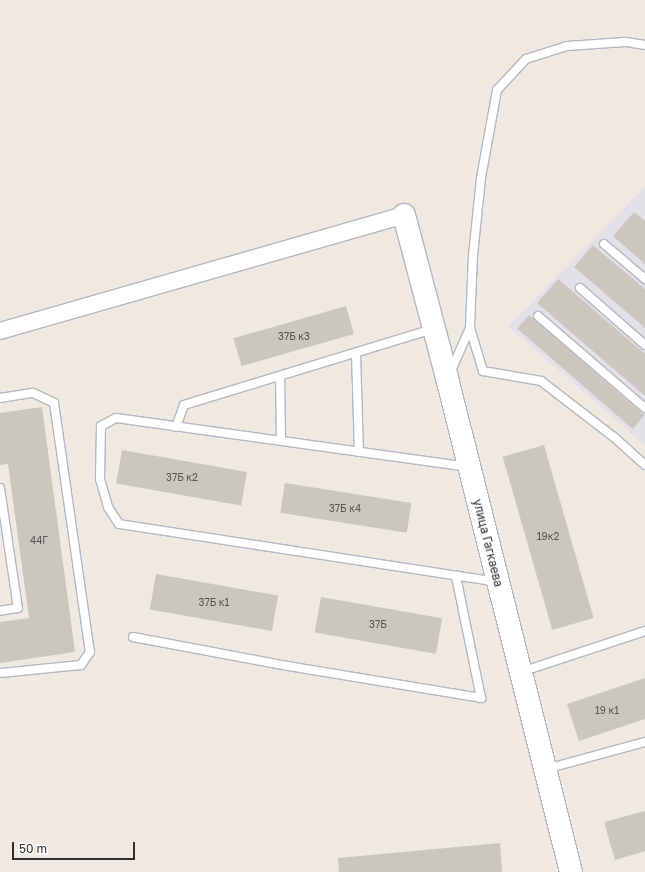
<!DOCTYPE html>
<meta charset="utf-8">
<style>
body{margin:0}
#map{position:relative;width:645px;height:872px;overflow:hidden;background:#efe9e1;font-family:"Golos Text",sans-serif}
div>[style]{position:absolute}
.industrial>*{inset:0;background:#e3e1e8}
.building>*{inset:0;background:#cbc7bf;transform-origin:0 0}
.roads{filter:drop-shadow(1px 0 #b4b7c1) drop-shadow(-1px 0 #b4b7c1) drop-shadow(0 1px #b4b7c1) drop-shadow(0 -1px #b4b7c1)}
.lane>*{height:8px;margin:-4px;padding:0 4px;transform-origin:4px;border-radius:4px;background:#fff}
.street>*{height:16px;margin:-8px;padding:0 8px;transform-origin:8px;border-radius:8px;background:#fff}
.secondary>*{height:22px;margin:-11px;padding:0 11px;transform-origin:11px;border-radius:11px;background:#fff}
span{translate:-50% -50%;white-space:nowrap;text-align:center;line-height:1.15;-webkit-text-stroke:3px #fff;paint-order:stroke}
.number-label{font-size:10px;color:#555452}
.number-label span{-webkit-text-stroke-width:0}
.street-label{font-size:12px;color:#2e2e2e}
.scale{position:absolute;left:12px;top:842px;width:123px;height:18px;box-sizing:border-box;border:2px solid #2e2e2e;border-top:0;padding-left:5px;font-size:12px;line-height:14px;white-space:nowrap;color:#2e2e2e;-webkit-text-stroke:3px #fff;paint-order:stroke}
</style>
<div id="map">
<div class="industrial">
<div style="clip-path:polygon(645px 187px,645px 445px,508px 326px)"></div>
</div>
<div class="building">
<div style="clip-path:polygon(634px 212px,645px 221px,645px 264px,613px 236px)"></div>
<div style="clip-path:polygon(593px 245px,645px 289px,645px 328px,574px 267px)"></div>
<div style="clip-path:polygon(558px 279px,645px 354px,645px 396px,537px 303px)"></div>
<div style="left:346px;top:306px;width:29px;height:117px;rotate:74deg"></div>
<div style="left:529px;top:315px;width:153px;height:18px;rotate:41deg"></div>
<div style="clip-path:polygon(42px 407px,75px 652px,0 663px,0 622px,29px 618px,8px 464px,0 465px,0 413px)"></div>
<div style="left:544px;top:445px;width:180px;height:43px;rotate:74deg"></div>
<div style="left:122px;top:450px;width:127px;height:34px;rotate:10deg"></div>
<div style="left:285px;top:483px;width:128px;height:30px;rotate:9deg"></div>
<div style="left:156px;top:574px;width:124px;height:36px;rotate:10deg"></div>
<div style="left:321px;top:597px;width:123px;height:36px;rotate:10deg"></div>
<div style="clip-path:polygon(645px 678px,645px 719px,579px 741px,567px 704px)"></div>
<div style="clip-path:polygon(645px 811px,645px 851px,615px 860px,604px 822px)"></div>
<div style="clip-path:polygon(500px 843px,502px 872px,339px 872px,338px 858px)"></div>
</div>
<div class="roads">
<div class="lane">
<div style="left:645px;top:45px;width:20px;rotate:-171deg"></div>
<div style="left:625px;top:42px;width:58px;rotate:176.1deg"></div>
<div style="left:567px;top:46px;width:43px;rotate:162.4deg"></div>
<div style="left:526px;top:59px;width:42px;rotate:133.1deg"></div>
<div style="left:497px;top:90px;width:89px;rotate:100.3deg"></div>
<div style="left:481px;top:178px;width:77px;rotate:95.9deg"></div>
<div style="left:473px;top:255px;width:73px;rotate:92.4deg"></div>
<div style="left:470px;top:328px;width:45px;rotate:73.2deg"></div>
<div style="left:483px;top:371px;width:59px;rotate:9.8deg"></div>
<div style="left:541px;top:381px;width:93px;rotate:37.6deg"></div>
<div style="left:615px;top:438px;width:40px;rotate:42deg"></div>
<div style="left:604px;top:244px;width:54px;rotate:40.5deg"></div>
<div style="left:580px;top:288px;width:86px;rotate:41.2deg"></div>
<div style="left:538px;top:316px;width:141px;rotate:40.7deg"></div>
<div style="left:356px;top:353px;width:99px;rotate:88.3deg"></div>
<div style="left:450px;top:373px;width:49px;rotate:-66deg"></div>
<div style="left:280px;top:376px;width:65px;rotate:89.1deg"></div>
<div style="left:0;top:398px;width:33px;rotate:-9deg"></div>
<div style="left:33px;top:393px;width:23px;rotate:25deg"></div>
<div style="left:54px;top:403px;width:252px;rotate:81.8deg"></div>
<div style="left:90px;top:652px;width:16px;rotate:125deg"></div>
<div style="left:81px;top:665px;width:81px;rotate:174.4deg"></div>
<div style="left:176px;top:427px;width:23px;rotate:-70deg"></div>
<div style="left:184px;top:405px;width:260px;rotate:-17deg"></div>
<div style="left:469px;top:467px;width:356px;rotate:-172.1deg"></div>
<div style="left:116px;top:418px;width:17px;rotate:152deg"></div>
<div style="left:101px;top:426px;width:53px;rotate:91.1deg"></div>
<div style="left:100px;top:479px;width:29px;rotate:74deg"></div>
<div style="left:108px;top:507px;width:20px;rotate:57deg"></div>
<div style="left:119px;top:524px;width:382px;rotate:8.7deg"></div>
<div style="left:0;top:488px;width:121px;rotate:81.5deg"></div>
<div style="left:18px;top:608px;width:18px;rotate:171deg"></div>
<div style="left:133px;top:637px;width:158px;rotate:10.6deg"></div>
<div style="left:288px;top:666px;width:196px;rotate:9.4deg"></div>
<div style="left:481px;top:698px;width:125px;rotate:-101.6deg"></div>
<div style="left:521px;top:672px;width:131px;rotate:-18.3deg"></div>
<div style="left:546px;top:769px;width:103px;rotate:-15.3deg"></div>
</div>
<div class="street">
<div style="left:0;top:331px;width:420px;rotate:-16deg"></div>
</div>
<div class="secondary">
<div style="left:404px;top:215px;width:169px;rotate:75.2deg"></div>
<div style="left:447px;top:378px;width:509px;rotate:75.91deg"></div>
</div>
</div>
<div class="number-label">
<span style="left:294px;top:337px">37Б к3</span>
<span style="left:182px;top:478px">37Б к2</span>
<span style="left:345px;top:509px">37Б к4</span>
<span style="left:548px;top:537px">19к2</span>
<span style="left:39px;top:541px">44Г</span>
<span style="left:214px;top:603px">37Б к1</span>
<span style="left:378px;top:625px">37Б</span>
<span style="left:607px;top:711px">19 к1</span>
</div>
<div class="street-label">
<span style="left:488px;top:543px;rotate:76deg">улица Гагкаева</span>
</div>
<div class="scale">50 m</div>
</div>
